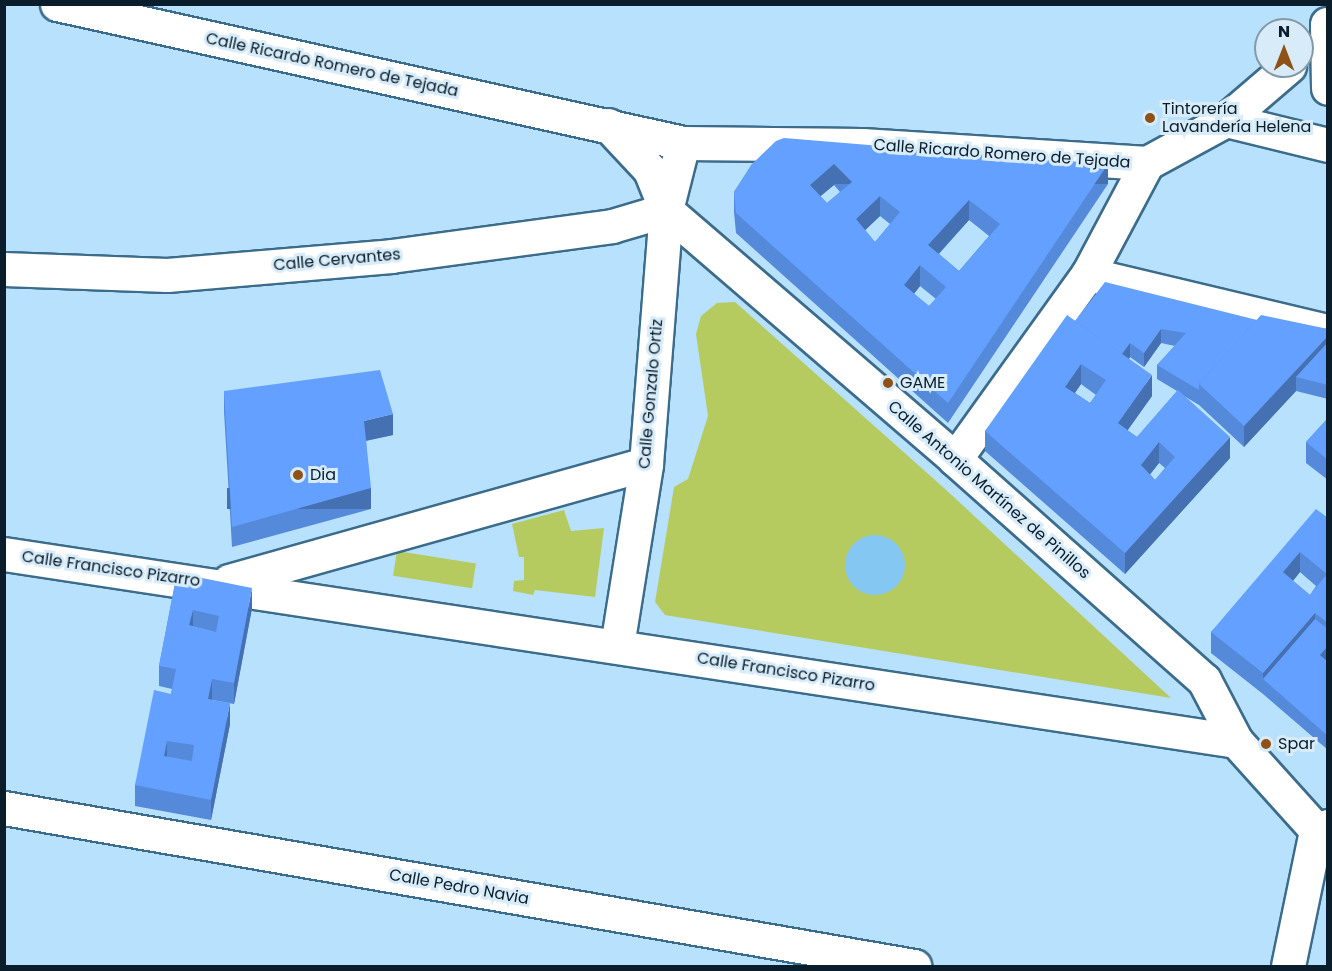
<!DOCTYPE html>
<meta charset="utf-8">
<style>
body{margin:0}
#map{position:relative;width:1332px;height:971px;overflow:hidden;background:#b8e1fd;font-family:Poppins,sans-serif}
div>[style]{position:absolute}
.green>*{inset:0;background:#b5cb5f;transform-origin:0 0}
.water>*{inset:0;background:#85c7f3}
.round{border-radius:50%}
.roads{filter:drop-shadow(2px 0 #3c6c8b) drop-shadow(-2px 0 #3c6c8b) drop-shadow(0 2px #3c6c8b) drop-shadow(0 -2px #3c6c8b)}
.minor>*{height:33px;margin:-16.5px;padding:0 16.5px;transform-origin:16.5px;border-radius:16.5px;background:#fff}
.wall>*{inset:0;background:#558adb}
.shaded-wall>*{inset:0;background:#4570b2;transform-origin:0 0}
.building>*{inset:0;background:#63a0ff}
.dots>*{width:16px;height:16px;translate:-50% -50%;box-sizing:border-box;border:3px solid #d7ebf9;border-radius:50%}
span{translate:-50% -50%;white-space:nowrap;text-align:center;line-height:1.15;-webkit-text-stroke:6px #d7ebf9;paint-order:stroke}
.street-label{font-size:16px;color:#091d2a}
.poi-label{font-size:16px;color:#091d2a}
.left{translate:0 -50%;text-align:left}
.frame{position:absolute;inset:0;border:6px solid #091d2a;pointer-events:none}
.north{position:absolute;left:1254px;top:18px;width:60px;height:60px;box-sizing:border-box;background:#d7ebf9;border:2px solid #8599a6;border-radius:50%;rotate:0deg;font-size:16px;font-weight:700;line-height:24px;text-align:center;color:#091d2a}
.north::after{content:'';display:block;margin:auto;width:21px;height:27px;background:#8f5115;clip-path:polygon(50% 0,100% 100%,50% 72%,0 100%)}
</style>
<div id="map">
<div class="green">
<div style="clip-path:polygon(735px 302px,944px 488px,1171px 698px,665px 615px,655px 602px,674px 487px,688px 479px,708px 416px,696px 334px,701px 316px,717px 303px)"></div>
<div style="clip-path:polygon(564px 510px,571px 531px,604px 528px,595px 597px,535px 590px,533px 595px,513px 591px,514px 581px,524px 580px,524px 557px,519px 557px,512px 524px)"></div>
<div style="left:397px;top:551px;width:80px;height:25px;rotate:9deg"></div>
</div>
<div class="water">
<div class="round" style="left:845px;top:535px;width:60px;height:60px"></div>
</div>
<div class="roads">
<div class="minor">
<div style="left:57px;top:4px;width:641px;rotate:12.52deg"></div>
<div style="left:683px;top:143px;width:179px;rotate:0.6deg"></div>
<div style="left:862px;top:145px;width:286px;rotate:3.6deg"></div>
<div style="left:1327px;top:24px;width:64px;rotate:89.1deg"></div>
<div style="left:1226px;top:120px;width:105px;rotate:13.8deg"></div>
<div style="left:608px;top:125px;width:62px;rotate:47deg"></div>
<div style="left:650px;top:170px;width:43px;rotate:68.2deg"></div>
<div style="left:666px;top:210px;width:381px;rotate:40.7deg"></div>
<div style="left:955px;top:459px;width:333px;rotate:41.6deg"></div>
<div style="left:1204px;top:680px;width:69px;rotate:62.3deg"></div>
<div style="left:4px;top:269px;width:163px;rotate:2.1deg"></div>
<div style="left:167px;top:275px;width:225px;rotate:-4.8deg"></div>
<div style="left:391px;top:256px;width:223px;rotate:-7.7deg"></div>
<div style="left:612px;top:226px;width:56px;rotate:-16.5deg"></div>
<div style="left:1088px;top:274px;width:247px;rotate:13.4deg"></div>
<div style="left:955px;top:459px;width:228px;rotate:-54.3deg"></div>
<div style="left:1088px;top:274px;width:126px;rotate:-62deg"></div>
<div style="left:1147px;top:163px;width:90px;rotate:-28.6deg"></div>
<div style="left:1226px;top:120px;width:83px;rotate:-40.6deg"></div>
<div style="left:4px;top:554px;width:1246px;rotate:8.63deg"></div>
<div style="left:1236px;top:741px;width:137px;rotate:48deg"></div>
<div style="left:229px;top:581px;width:433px;rotate:-15.7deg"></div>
<div style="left:617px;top:646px;width:184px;rotate:-80.9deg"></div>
<div style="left:646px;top:464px;width:255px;rotate:-85.5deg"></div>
<div style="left:666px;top:210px;width:69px;rotate:-75.8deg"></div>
<div style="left:4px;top:808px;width:924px;rotate:9.85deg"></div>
<div style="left:1288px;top:966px;width:138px;rotate:-78.3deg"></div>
<div style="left:1316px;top:831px;width:13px;rotate:-23deg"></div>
</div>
</div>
<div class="wall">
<div style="clip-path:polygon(evenodd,948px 157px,1108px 184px,948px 423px,736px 233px,734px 212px,734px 192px,752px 164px,948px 157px,834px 185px,840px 192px,827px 203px,820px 196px,834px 185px,948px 157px,880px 216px,890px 224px,875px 242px,865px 230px,880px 216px,948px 157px,969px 220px,989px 236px,959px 271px,939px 254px,969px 220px,948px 157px,920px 286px,936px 299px,929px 306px,914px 294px,920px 286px)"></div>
<div style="clip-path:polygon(evenodd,1257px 320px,1328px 329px,1328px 399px,1296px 391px,1244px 447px,1199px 405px,1184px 396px,1230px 458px,1125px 574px,985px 451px,985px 431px,1075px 321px,1257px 320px,1161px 343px,1175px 346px,1157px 365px,1157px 379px,1177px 391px,1137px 437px,1127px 430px,1152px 396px,1129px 359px,1130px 357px,1144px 367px,1161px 343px,1257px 320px,1081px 384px,1096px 395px,1090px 403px,1075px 393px,1081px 384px,1257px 320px,1159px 463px,1165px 468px,1155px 480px,1150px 474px,1159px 463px)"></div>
<div style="clip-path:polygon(224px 391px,393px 435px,366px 441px,371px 509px,232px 547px,224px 412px)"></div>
<div style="clip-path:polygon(1328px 418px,1328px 480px,1306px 463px,1306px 442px)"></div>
<div style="clip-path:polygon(evenodd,1328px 518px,1328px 660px,1327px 661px,1328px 662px,1328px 750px,1263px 694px,1211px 653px,1211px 632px,1328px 518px,1300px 572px,1316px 586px,1310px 595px,1293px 581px,1300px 572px)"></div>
<div style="clip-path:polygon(177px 573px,252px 608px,234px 704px,212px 700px,230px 724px,211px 820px,135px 806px,135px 785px,171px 694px,172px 689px,159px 686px,159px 666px)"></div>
</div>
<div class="shaded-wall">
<div style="clip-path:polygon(834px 164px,834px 185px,810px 205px,810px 185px)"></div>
<div style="left:1108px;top:164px;width:20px;height:288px;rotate:90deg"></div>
<div style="clip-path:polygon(880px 196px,880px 216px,856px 239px,856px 219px)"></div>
<div style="clip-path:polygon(969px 200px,969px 220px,928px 265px,928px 245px)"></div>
<div style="clip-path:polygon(920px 265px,920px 286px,904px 306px,904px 285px)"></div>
<div style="clip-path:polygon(1161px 329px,1161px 343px,1144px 367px,1144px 353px)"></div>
<div style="clip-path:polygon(1328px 336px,1328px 357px,1296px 377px,1296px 391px,1244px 447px,1244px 426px)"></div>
<div style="clip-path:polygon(1130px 343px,1130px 357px,1119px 373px,1119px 358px)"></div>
<div style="clip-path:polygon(1081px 364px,1081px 384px,1065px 407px,1065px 387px)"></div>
<div style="clip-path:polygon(1152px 375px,1152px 396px,1118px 444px,1118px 423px)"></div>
<div style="clip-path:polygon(393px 414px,393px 435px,364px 441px,364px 421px)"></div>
<div style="clip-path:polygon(1230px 437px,1230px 458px,1125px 574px,1125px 553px)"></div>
<div style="clip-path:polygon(1159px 442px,1159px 463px,1141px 486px,1141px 465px)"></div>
<div style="left:371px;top:488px;width:21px;height:144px;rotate:90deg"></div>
<div style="clip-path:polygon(1300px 552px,1300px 572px,1283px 593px,1283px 572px)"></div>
<div style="clip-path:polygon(252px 588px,252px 608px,234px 704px,234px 683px)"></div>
<div style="clip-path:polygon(193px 610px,193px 630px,189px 625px)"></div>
<div style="clip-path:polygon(1315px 613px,1315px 634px,1263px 679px,1263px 673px)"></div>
<div style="clip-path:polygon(1328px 646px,1328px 660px,1320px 669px,1320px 655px)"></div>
<div style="clip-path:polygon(212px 679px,212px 700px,208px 699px)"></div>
<div style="clip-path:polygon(230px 703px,230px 724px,211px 820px,211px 800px)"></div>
<div style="clip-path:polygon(167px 741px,167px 762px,164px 756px)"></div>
</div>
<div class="building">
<div style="clip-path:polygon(evenodd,784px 138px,942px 151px,948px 157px,954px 152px,1108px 164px,948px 403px,736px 213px,734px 192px,752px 164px,776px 141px,784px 138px,834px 164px,852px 182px,827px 203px,810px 185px,834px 164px,784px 138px,880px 196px,900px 212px,875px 242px,856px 219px,880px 196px,784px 138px,969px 200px,1000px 224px,959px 271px,928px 245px,969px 200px,784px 138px,920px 265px,946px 287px,929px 306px,904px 285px,920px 265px)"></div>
<div style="clip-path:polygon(1105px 282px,1257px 320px,1199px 384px,1199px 390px,1157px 365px,1186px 333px,1161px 329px,1144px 353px,1130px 343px,1122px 354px,1075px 321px)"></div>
<div style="clip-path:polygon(evenodd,1067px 315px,1152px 375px,1118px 423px,1137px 437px,1178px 390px,1230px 437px,1125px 553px,985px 431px,1067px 315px,1081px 364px,1106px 380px,1090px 403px,1065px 387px,1081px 364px,1067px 315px,1159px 442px,1175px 457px,1155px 480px,1141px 465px,1159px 442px)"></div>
<div style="clip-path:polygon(1261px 315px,1328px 329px,1328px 336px,1244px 426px,1199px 384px)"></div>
<div style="clip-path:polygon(1328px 342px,1328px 385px,1296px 377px)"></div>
<div style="clip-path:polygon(380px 370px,393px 414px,364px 421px,371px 488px,232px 527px,224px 391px)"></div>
<div style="clip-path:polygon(1328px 418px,1328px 460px,1306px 442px)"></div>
<div style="clip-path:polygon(evenodd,1316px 509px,1328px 518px,1328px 623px,1315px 613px,1263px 673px,1211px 632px,1316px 509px,1300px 552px,1327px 574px,1310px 595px,1283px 572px,1300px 552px)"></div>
<div style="clip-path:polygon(evenodd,177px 573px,252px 588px,234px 683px,212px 679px,208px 699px,230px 703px,211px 800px,135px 785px,154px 690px,171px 694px,176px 669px,159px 666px,177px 573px,193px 610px,219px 616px,216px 632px,189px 625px,193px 610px,177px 573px,167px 741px,194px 745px,192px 761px,164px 756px,167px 741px)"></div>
<div style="clip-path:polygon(1315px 619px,1328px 629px,1328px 646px,1320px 655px,1328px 662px,1328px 736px,1263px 679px)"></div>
</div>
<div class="dots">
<div style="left:1150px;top:118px;background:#8f5115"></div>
<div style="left:888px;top:383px;background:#8f5115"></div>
<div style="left:298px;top:475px;background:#8f5115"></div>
<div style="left:1266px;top:744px;background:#8f5115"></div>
</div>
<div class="street-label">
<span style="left:332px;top:65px;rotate:12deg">Calle Ricardo Romero de Tejada</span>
<span style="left:1002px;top:154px;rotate:4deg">Calle Ricardo Romero de Tejada</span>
<span style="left:337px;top:260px;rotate:-5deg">Calle Cervantes</span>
<span style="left:651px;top:394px;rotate:-85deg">Calle Gonzalo Ortiz</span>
<span style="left:989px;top:490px;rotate:41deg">Calle Antonio Martínez de Pinillos</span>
<span style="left:111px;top:569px;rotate:8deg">Calle Francisco Pizarro</span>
<span style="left:786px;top:672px;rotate:9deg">Calle Francisco Pizarro</span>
<span style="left:459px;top:887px;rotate:10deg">Calle Pedro Navia</span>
</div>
<div class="poi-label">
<span class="left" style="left:1162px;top:118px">Tintorería<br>Lavandería Helena</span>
<span class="left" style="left:900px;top:383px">GAME</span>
<span class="left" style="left:310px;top:475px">Dia</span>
<span class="left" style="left:1278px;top:744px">Spar</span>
</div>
<div class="frame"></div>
<div class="north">N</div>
</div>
